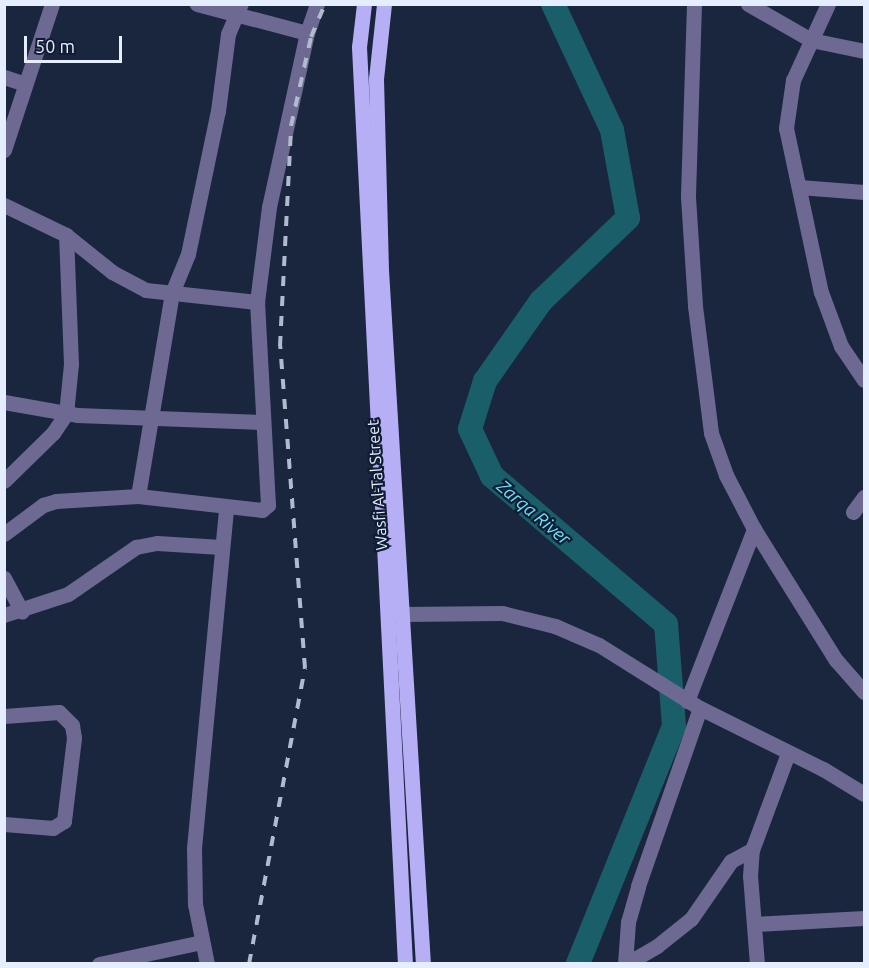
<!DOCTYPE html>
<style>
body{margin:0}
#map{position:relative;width:869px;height:968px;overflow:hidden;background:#19263e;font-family:Ubuntu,sans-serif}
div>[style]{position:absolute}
.river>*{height:24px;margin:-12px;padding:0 12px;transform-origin:12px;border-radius:12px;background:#195e69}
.minor>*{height:15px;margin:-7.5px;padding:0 7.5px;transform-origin:7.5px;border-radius:7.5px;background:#6d6993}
.major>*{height:15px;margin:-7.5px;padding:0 7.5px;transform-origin:7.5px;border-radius:7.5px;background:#b6aff5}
.rail>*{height:4px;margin-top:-2px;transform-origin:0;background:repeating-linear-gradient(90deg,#b1bbcd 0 10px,transparent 0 20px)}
span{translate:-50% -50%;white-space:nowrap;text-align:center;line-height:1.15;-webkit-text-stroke:4.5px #101c34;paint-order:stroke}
.street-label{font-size:16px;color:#e5eefe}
.water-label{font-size:18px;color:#67e6fb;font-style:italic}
.frame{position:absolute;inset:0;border:6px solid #e5eefe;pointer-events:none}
.scale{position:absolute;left:24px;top:36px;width:98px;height:27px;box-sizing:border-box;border:3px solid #e5eefe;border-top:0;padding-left:8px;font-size:18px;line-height:21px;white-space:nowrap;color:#e5eefe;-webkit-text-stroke:4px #101c34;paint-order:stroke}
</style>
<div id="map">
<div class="river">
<div style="left:553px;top:4px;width:139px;rotate:64.9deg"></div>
<div style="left:612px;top:130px;width:89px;rotate:79.7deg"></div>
<div style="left:628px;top:218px;width:120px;rotate:136.3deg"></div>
<div style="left:541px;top:301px;width:98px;rotate:125deg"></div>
<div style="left:485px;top:381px;width:50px;rotate:107.4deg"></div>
<div style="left:470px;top:429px;width:52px;rotate:64.9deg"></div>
<div style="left:492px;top:476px;width:228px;rotate:40.4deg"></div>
<div style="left:666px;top:624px;width:102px;rotate:85.5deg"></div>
<div style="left:674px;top:726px;width:257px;rotate:112deg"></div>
</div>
<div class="minor">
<div style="left:694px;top:4px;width:193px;rotate:91.8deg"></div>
<div style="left:688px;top:197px;width:109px;rotate:86.3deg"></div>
<div style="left:695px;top:306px;width:128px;rotate:82.8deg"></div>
<div style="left:711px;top:433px;width:45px;rotate:70.3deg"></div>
<div style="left:726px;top:475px;width:61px;rotate:62.6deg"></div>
<div style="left:754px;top:529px;width:155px;rotate:58deg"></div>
<div style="left:836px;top:660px;width:43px;rotate:48.8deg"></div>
<div style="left:748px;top:4px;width:73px;rotate:29.7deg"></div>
<div style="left:811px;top:40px;width:54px;rotate:11.7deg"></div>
<div style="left:828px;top:4px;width:84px;rotate:114.7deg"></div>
<div style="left:793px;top:80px;width:49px;rotate:98.3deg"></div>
<div style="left:786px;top:128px;width:168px;rotate:78deg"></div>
<div style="left:821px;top:292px;width:58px;rotate:69.7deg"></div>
<div style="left:841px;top:346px;width:41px;rotate:55.9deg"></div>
<div style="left:307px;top:33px;width:31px;rotate:-71deg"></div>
<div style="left:4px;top:77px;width:22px;rotate:18deg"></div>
<div style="left:4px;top:150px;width:154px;rotate:-71.8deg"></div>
<div style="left:799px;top:187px;width:65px;rotate:4.4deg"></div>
<div style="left:4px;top:205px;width:69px;rotate:25.8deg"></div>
<div style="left:66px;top:235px;width:59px;rotate:38.8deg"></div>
<div style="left:112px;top:272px;width:38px;rotate:28deg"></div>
<div style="left:146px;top:290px;width:112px;rotate:6.2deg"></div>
<div style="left:4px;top:402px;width:74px;rotate:10.1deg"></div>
<div style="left:77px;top:415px;width:184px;rotate:2.2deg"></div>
<div style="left:4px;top:481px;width:69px;rotate:-44.4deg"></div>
<div style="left:53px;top:433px;width:23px;rotate:-56deg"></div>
<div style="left:66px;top:414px;width:50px;rotate:-84.3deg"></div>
<div style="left:71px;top:364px;width:129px;rotate:-92.2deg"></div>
<div style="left:138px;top:496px;width:206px;rotate:-80.5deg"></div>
<div style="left:172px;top:293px;width:42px;rotate:-67.7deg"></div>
<div style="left:188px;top:254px;width:146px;rotate:-78.2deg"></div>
<div style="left:218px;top:111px;width:78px;rotate:-82.6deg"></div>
<div style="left:228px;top:34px;width:33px;rotate:-67deg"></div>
<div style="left:853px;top:512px;width:19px;rotate:-54deg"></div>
<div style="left:4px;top:534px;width:49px;rotate:-36.6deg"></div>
<div style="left:43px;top:505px;width:14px;rotate:-17deg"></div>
<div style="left:56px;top:501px;width:82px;rotate:-3.5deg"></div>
<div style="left:138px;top:496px;width:125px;rotate:6.4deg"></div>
<div style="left:262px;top:510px;width:8px;rotate:-40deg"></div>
<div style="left:268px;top:505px;width:203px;rotate:-93.1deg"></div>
<div style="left:257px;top:302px;width:96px;rotate:-82.8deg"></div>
<div style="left:269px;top:207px;width:178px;rotate:-77.7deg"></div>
<div style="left:307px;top:33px;width:114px;rotate:-165.2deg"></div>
<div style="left:4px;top:578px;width:38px;rotate:62deg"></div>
<div style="left:403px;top:614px;width:99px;rotate:-0.6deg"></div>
<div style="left:502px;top:613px;width:55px;rotate:13.8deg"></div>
<div style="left:555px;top:626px;width:48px;rotate:23.4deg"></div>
<div style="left:599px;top:645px;width:119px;rotate:32deg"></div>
<div style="left:700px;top:708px;width:137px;rotate:26.4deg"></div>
<div style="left:823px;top:769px;width:48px;rotate:31.4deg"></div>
<div style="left:4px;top:615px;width:67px;rotate:-18.2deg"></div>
<div style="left:68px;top:594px;width:83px;rotate:-34.7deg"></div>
<div style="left:136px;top:547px;width:21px;rotate:-11deg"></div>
<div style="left:157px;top:543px;width:64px;rotate:3.6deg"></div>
<div style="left:687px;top:701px;width:185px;rotate:-68.7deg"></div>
<div style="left:4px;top:716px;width:55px;rotate:-4.2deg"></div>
<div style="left:59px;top:712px;width:18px;rotate:45deg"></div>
<div style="left:72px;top:725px;width:13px;rotate:81deg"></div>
<div style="left:74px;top:738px;width:84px;rotate:96.9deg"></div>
<div style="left:64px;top:821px;width:13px;rotate:148deg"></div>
<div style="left:53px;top:828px;width:49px;rotate:-175.3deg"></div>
<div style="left:755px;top:924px;width:109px;rotate:-3.2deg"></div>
<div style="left:99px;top:964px;width:105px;rotate:-12.1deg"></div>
<div style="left:207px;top:964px;width:61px;rotate:-101.3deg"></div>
<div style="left:195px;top:904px;width:56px;rotate:-91deg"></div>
<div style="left:194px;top:848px;width:342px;rotate:-84.6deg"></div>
<div style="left:625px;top:964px;width:42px;rotate:-85.9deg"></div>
<div style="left:628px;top:922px;width:37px;rotate:-74deg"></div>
<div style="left:638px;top:886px;width:188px;rotate:-70.8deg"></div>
<div style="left:626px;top:964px;width:36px;rotate:-30deg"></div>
<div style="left:657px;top:946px;width:43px;rotate:-38.5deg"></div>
<div style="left:691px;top:919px;width:70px;rotate:-55.4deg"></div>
<div style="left:731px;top:861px;width:24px;rotate:-28deg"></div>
<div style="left:757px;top:964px;width:88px;rotate:-94.5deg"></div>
<div style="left:750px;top:876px;width:26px;rotate:-86deg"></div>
<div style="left:752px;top:850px;width:103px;rotate:-69.6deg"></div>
</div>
<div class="major">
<div style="left:364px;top:4px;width:43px;rotate:96.6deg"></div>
<div style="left:359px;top:47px;width:918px;rotate:87.13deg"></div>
<div style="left:384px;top:4px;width:75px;rotate:96.1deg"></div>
<div style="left:376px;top:79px;width:191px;rotate:88.5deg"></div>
<div style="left:381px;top:270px;width:695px;rotate:86.54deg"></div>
</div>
<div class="rail">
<div style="left:249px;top:964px;width:301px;rotate:-79.3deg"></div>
<div style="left:305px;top:668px;width:323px;rotate:-94.4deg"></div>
<div style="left:280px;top:346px;width:220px;rotate:-87.1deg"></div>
<div style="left:291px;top:126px;width:91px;rotate:-77.3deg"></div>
<div style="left:311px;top:37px;width:36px;rotate:-67deg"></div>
</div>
<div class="street-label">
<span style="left:377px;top:485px;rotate:-94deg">Wasfi Al-Tal Street</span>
</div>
<div class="water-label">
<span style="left:534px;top:512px;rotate:40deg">Zarqa River</span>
</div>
<div class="frame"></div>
<div class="scale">50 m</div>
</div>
